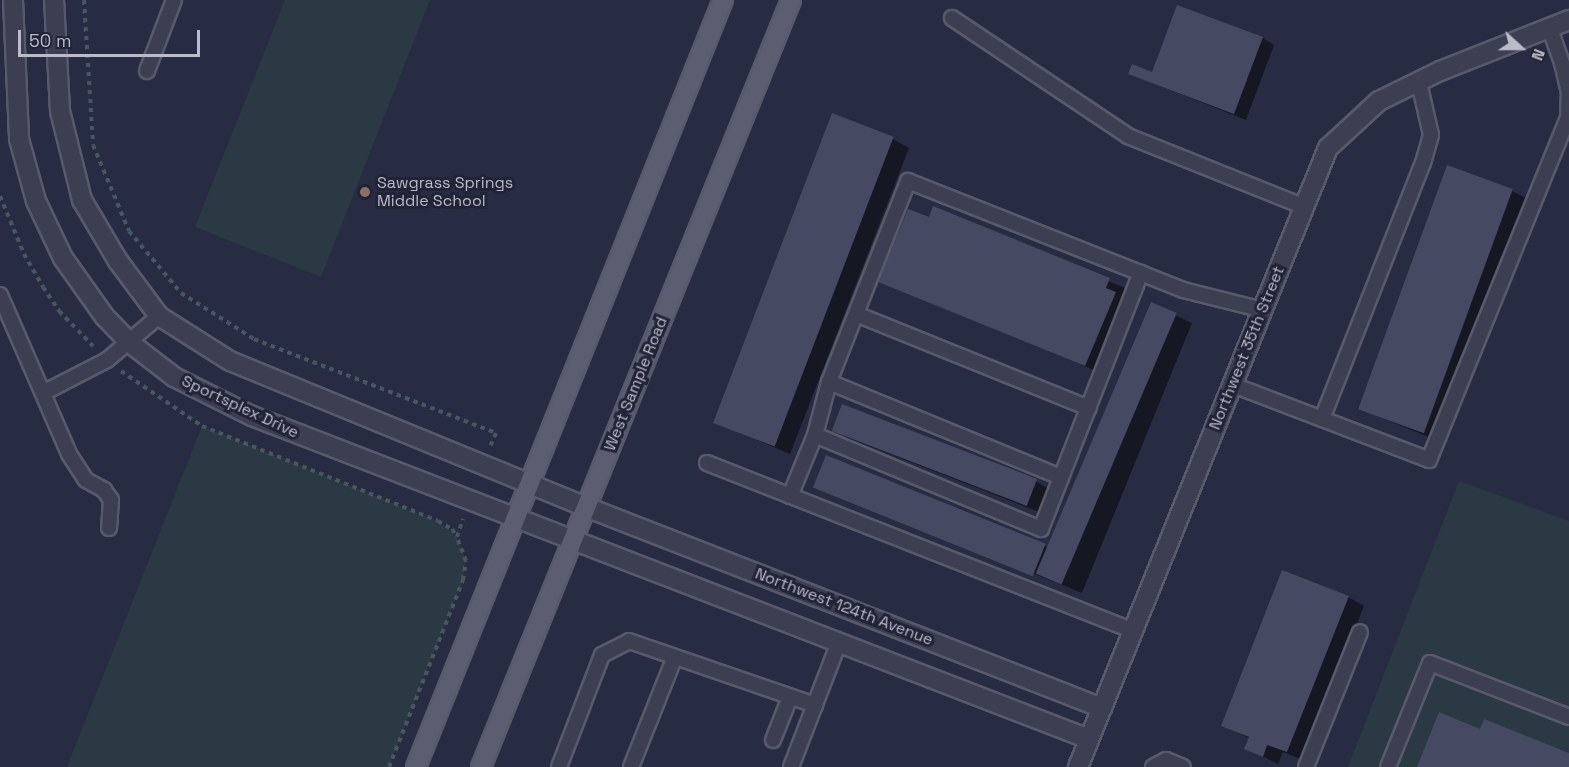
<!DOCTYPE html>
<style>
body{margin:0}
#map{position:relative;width:1569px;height:767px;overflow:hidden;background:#282c42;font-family:"Space Grotesk",sans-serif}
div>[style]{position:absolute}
.green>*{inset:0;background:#2a3943}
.shadow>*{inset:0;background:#0007}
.building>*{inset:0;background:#454961;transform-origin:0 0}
.path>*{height:4px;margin-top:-2px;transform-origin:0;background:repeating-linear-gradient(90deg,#49565f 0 4.5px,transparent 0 9px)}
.roads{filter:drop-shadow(2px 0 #585a6c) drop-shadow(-2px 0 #585a6c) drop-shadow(0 2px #585a6c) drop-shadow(0 -2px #585a6c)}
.service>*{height:14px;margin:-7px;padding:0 7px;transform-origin:7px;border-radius:7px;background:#3c3f51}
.minor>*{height:18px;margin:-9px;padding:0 9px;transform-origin:9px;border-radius:9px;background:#3c3f51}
.tertiary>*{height:18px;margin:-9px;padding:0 9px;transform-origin:9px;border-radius:9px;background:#3c3f51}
.primary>*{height:18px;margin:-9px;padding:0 9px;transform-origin:9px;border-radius:9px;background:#5b5e71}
.dots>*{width:16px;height:16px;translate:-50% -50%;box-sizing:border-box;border:3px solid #212437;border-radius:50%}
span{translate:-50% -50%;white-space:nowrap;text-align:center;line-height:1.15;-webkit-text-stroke:6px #212437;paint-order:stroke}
.poi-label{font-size:16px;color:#babbcb}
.left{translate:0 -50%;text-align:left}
.street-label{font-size:16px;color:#babbcb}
.north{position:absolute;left:1491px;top:18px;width:60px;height:60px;-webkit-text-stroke:4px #212437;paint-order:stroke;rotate:111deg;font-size:16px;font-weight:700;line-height:24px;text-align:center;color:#babbcb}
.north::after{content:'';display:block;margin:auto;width:21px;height:27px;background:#babbcb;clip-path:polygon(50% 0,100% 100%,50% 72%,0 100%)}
.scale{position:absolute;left:18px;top:30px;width:182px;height:27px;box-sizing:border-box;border:3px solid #babbcb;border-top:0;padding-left:8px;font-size:18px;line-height:21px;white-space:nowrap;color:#babbcb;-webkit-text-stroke:4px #212437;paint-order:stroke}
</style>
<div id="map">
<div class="green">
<div style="clip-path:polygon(285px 0,430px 0,321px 277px,195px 227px)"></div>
<div style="clip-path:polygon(202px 426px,438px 521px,457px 537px,466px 561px,463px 580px,389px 767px,67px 767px)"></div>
<div style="clip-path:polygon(1459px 481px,1569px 521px,1569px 767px,1348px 767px)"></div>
</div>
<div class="shadow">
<div style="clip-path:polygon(1263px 38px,1274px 45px,1246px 120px,1130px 74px,1153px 74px)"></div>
<div style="clip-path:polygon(893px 139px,909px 148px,790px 454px,714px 422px)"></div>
<div style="clip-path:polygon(1512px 191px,1528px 199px,1438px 441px,1358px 408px)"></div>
<div style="clip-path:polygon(934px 208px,1125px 288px,1122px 298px,1130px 303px,1101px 373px,880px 281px,930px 219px)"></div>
<div style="clip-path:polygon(1151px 304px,1192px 323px,1082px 593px,815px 486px,826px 457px,1052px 549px)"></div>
<div style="clip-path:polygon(843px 406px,1037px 482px,1049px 489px,1039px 512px,846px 437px,834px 430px)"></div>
<div style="clip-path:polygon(1348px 597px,1364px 606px,1303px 760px,1283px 752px,1278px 764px,1246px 748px,1250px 739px,1223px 725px)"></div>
</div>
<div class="building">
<div style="clip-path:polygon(1177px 5px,1263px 37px,1234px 114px,1128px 74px,1132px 64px,1152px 72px)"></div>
<div style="left:832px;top:113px;width:66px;height:332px;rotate:21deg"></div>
<div style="left:1447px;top:165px;width:70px;height:260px;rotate:20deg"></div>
<div style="clip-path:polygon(933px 206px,1110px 278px,1106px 288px,1116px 292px,1085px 366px,878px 282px,908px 209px,929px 217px)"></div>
<div style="left:1151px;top:302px;width:28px;height:295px;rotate:23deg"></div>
<div style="left:842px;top:404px;width:209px;height:29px;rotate:21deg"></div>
<div style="left:826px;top:455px;width:237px;height:35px;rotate:22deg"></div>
<div style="clip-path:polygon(1282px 570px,1349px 596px,1287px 752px,1267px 745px,1263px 757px,1244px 749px,1249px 737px,1221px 726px)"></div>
<div style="clip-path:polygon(1439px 712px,1480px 729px,1484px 719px,1569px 753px,1569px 767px,1417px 767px)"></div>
</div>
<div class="path">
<div style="left:84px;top:0;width:145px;rotate:86.4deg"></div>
<div style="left:93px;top:145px;width:93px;rotate:67.3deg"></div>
<div style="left:129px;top:231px;width:81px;rotate:50deg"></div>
<div style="left:181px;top:293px;width:86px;rotate:32.2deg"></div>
<div style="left:254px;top:339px;width:260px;rotate:21.2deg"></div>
<div style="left:496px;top:433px;width:15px;rotate:113deg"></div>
<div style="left:0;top:196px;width:63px;rotate:67.5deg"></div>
<div style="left:24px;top:254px;width:38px;rotate:60deg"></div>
<div style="left:43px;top:287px;width:29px;rotate:56deg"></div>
<div style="left:59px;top:311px;width:49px;rotate:45.8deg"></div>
<div style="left:121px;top:371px;width:98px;rotate:34.2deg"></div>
<div style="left:202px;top:426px;width:254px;rotate:21.9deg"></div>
<div style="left:438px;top:521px;width:16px;rotate:30deg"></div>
<div style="left:452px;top:529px;width:9px;rotate:58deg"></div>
<div style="left:457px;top:537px;width:19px;rotate:-72deg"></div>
<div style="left:389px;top:767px;width:201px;rotate:-68.4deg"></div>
<div style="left:463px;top:580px;width:19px;rotate:-81deg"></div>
<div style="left:466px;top:561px;width:26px;rotate:-111deg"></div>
</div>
<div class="roads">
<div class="service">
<div style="left:952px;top:18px;width:212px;rotate:33.8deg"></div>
<div style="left:1128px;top:136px;width:191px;rotate:21.9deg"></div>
<div style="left:147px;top:71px;width:76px;rotate:-69.2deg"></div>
<div style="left:0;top:295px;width:173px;rotate:66.5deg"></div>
<div style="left:69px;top:454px;width:31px;rotate:57deg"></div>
<div style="left:86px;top:480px;width:21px;rotate:29deg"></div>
<div style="left:104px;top:490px;width:12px;rotate:55deg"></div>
<div style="left:111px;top:500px;width:28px;rotate:94deg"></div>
<div style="left:856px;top:314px;width:251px;rotate:22deg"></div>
<div style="left:829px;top:382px;width:251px;rotate:22.3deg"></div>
<div style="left:1233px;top:385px;width:210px;rotate:20.9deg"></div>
<div style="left:1429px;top:460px;width:370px;rotate:-67.9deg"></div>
<div style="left:1568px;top:117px;width:24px;rotate:-88deg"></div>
<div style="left:1569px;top:93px;width:28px;rotate:-103deg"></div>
<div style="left:1563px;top:66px;width:42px;rotate:-109.3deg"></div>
<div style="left:45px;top:392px;width:70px;rotate:-27.3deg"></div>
<div style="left:107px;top:360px;width:68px;rotate:-40.2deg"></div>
<div style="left:1322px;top:419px;width:275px;rotate:-68.5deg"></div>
<div style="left:1423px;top:163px;width:29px;rotate:-74deg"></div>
<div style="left:1431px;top:135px;width:54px;rotate:-102.8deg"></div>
<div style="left:815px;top:435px;width:245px;rotate:22.6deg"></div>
<div style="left:1041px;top:529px;width:275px;rotate:-68.7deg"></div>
<div style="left:707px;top:463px;width:458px;rotate:21.5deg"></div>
<div style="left:790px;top:496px;width:66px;rotate:-67.7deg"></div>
<div style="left:815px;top:435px;width:55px;rotate:-75.2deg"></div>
<div style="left:829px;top:382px;width:216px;rotate:-68.5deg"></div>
<div style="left:908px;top:181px;width:296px;rotate:21.6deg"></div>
<div style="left:1183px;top:290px;width:82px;rotate:14deg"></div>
<div style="left:773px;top:740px;width:46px;rotate:-68.4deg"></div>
<div style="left:559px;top:767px;width:120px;rotate:-69deg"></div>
<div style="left:602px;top:655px;width:30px;rotate:-27deg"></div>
<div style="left:629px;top:641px;width:197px;rotate:19deg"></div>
<div style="left:631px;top:767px;width:116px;rotate:-68.3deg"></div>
<div style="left:791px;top:767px;width:134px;rotate:-69deg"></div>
<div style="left:1153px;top:767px;width:15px;rotate:-28deg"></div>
<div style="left:1166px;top:760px;width:18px;rotate:22deg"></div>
<div style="left:1306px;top:767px;width:145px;rotate:-68.2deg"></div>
<div style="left:1388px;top:767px;width:112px;rotate:-68deg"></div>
<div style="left:1430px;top:663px;width:149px;rotate:21.2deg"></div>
</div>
<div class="minor">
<div style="left:586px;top:507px;width:554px;rotate:21.28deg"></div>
<div style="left:573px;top:540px;width:553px;rotate:21.09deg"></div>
<div style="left:1078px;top:767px;width:668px;rotate:-68.01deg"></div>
<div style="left:1328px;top:148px;width:69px;rotate:-42.7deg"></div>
<div style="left:1379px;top:101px;width:68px;rotate:-26.2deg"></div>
<div style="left:1440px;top:71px;width:139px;rotate:-21.6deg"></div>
</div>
<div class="tertiary">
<div style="left:13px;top:0;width:139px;rotate:87.5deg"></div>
<div style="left:19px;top:139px;width:64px;rotate:74.7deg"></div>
<div style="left:36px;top:201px;width:63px;rotate:64.7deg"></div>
<div style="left:63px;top:258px;width:72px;rotate:54.6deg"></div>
<div style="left:105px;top:317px;width:36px;rotate:46deg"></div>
<div style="left:130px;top:343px;width:56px;rotate:37.7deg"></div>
<div style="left:174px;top:377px;width:87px;rotate:26.6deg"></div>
<div style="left:252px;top:416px;width:344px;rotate:21.1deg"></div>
<div style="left:54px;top:0;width:111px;rotate:86.9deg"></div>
<div style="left:60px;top:111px;width:92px;rotate:76.1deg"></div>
<div style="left:82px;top:200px;width:71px;rotate:59.5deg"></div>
<div style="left:118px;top:261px;width:69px;rotate:53.3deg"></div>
<div style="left:159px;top:316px;width:84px;rotate:32.4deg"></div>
<div style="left:230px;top:361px;width:385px;rotate:22.3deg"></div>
</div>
<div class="primary">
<div style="left:416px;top:767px;width:826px;rotate:-68.19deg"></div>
<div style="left:481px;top:767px;width:827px;rotate:-67.99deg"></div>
</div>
</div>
<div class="dots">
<div style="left:365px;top:192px;background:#8d6e63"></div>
</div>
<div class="poi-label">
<span class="left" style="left:377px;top:192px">Sawgrass Springs<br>Middle School</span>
</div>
<div class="street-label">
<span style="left:1247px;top:348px;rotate:-68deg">Northwest 35th Street</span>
<span style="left:636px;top:384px;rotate:-68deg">West Sample Road</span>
<span style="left:240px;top:407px;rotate:25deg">Sportsplex Drive</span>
<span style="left:844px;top:607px;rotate:21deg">Northwest 124th Avenue</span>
</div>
<div class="north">N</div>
<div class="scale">50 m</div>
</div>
